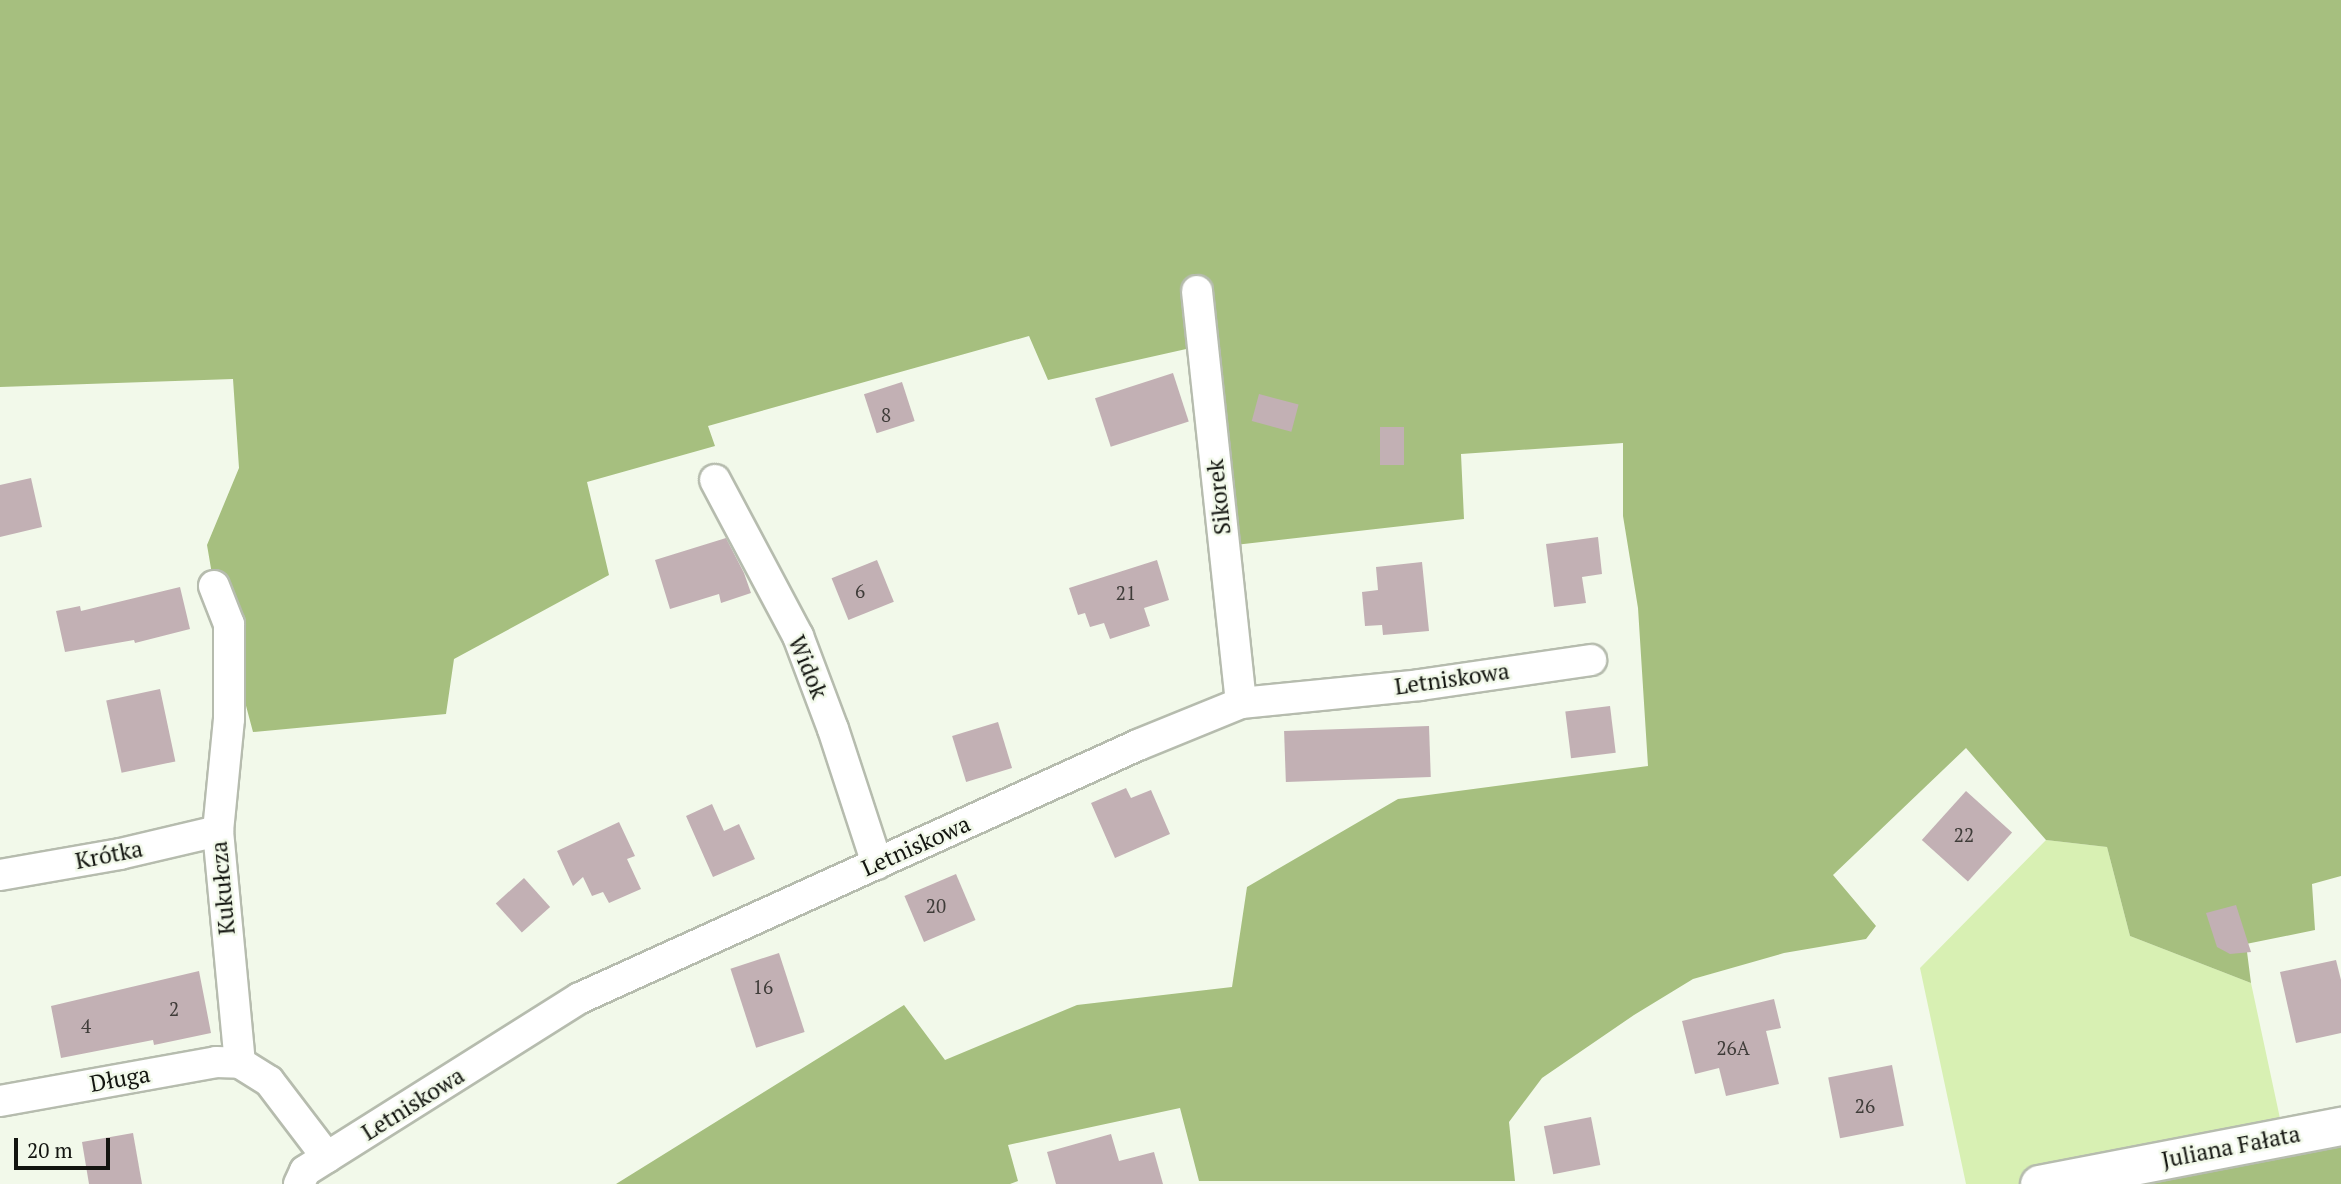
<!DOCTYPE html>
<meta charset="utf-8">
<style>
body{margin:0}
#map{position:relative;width:2341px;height:1184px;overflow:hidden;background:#f2f9ea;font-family:"PT Serif",serif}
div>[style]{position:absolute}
.green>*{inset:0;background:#d8f0b3}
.forest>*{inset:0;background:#a6bf7f}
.building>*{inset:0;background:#c2b0b4;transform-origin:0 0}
.roads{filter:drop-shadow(2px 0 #b6bcae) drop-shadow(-2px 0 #b6bcae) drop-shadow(0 2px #b6bcae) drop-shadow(0 -2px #b6bcae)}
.minor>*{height:30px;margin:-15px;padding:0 15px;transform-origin:15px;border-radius:15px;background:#fff}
.tertiary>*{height:37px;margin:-18.5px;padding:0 18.5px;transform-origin:18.5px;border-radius:18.5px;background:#fff}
span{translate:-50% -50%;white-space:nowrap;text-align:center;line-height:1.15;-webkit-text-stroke:5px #f2f9ea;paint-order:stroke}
.number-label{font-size:19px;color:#3f3c39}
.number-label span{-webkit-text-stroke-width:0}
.street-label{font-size:23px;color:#131510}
.scale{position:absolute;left:14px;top:1138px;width:96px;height:32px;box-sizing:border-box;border:4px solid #131510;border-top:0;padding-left:9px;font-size:21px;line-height:24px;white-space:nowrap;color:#131510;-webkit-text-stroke:5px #f2f9ea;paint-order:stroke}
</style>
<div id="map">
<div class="green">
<div style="clip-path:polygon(2046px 840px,2107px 847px,2130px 936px,2251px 983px,2284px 1137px,2039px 1184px,1966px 1184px,1920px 968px)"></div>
</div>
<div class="forest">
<div style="clip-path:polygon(0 0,2341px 0,2341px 876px,2312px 884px,2315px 930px,2246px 944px,2251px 983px,2130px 936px,2107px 847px,2046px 840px,1966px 748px,1833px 875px,1876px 926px,1866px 939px,1784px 953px,1693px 979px,1634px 1015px,1542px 1078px,1509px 1122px,1515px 1181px,1199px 1181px,1180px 1108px,1008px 1145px,1018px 1181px,1010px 1184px,616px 1184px,904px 1005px,945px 1060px,1077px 1005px,1232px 987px,1247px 887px,1398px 799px,1648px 766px,1638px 608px,1623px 516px,1623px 443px,1461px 454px,1464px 519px,1235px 545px,1213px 343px,1048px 380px,1029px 336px,708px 426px,715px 446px,587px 482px,609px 575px,454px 659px,446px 714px,253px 732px,214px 586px,207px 545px,239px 468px,233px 379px,0 387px)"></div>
<div style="clip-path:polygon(2341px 1126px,2341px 1184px,2039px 1184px)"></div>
</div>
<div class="building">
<div style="left:1173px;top:373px;width:51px;height:82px;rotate:72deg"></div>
<div style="left:902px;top:382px;width:41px;height:40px;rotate:72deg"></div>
<div style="left:1259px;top:394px;width:41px;height:28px;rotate:15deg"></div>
<div style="left:1380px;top:427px;width:24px;height:38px"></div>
<div style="clip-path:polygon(31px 478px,42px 527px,0 537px,0 485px)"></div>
<div style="clip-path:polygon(1598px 537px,1602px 574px,1582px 577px,1586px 603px,1554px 607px,1546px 544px)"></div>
<div style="clip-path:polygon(726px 538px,744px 573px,751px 593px,721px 603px,719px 594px,670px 609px,655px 560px)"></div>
<div style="left:877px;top:560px;width:45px;height:49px;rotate:68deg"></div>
<div style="clip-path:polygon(1157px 560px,1169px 600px,1144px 608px,1150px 626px,1110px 639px,1104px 623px,1090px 627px,1085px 613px,1078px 615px,1069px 588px)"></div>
<div style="clip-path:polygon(1422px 562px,1429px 631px,1383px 635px,1382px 625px,1365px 626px,1362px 592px,1378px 590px,1376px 567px)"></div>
<div style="clip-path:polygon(180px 587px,190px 629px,135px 643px,134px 640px,65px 652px,56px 611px,80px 606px,81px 611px)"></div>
<div style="left:160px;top:689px;width:74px;height:55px;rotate:78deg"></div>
<div style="left:1610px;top:706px;width:47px;height:45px;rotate:83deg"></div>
<div style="left:998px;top:722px;width:48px;height:48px;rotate:73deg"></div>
<div style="left:1429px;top:726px;width:51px;height:145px;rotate:88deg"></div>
<div style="clip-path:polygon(1126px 788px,1131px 798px,1151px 790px,1170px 834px,1115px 858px,1091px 803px)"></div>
<div style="left:1966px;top:791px;width:62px;height:66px;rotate:42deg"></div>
<div style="clip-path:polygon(712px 804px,724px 831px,739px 824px,755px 859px,713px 877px,686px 816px)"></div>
<div style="clip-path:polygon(619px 822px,635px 856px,627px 859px,641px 889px,609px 903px,603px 892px,592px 896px,583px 877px,573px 886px,557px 851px)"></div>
<div style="left:956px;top:874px;width:50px;height:56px;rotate:67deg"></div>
<div style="left:524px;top:878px;width:39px;height:38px;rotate:48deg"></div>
<div style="clip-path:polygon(2236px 905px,2251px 952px,2230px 954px,2217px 947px,2206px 913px)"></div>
<div style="left:779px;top:953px;width:83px;height:51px;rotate:72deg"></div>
<div style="clip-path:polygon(2336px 960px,2341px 980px,2341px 1033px,2296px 1043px,2280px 972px)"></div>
<div style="clip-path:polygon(199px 971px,211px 1033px,154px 1045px,153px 1040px,61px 1058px,51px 1006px)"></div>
<div style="clip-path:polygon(1774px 999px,1781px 1028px,1766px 1031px,1779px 1084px,1726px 1096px,1719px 1068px,1695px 1074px,1682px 1021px)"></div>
<div style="left:1892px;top:1065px;width:62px;height:65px;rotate:79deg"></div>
<div style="left:1591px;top:1117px;width:49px;height:48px;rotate:79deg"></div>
<div style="clip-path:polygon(133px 1133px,142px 1184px,89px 1184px,82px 1142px)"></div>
<div style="clip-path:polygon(1111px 1134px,1119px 1161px,1154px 1152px,1163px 1184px,1056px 1184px,1047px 1152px)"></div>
</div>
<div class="roads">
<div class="minor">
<div style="left:1197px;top:291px;width:414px;rotate:83.9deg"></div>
<div style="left:715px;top:480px;width:177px;rotate:62deg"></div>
<div style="left:798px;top:636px;width:99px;rotate:69.4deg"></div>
<div style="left:833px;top:729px;width:142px;rotate:71.9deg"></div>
<div style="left:214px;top:586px;width:41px;rotate:68.5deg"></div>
<div style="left:229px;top:624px;width:95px;rotate:90deg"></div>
<div style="left:229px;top:719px;width:113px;rotate:95.6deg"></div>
<div style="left:218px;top:831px;width:233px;rotate:84.6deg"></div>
<div style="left:240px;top:1063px;width:34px;rotate:32deg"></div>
<div style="left:269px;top:1081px;width:96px;rotate:52.7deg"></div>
<div style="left:0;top:875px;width:122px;rotate:-9.9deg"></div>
<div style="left:120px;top:854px;width:101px;rotate:-13.2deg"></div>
<div style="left:0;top:1101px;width:219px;rotate:-10.2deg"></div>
<div style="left:216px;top:1062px;width:24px;rotate:2deg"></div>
<div style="left:299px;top:1184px;width:14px;rotate:-65deg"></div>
<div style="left:305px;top:1171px;width:325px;rotate:-32.2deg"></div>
<div style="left:580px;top:998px;width:613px;rotate:-24.39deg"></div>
<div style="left:1138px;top:745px;width:111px;rotate:-22.2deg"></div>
<div style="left:1241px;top:703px;width:180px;rotate:-5.7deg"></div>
<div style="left:1420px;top:685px;width:173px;rotate:-8.3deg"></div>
</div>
<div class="tertiary">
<div style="left:2039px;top:1184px;width:308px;rotate:-10.9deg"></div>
</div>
</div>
<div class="number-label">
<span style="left:886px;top:415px">8</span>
<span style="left:860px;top:591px">6</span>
<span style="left:1126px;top:593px">21</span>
<span style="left:1964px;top:835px">22</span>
<span style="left:936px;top:906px">20</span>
<span style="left:763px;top:987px">16</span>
<span style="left:174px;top:1009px">2</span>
<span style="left:86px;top:1026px">4</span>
<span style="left:1733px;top:1048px">26A</span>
<span style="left:1865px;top:1106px">26</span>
</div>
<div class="street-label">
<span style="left:1219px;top:497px;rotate:-96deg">Sikorek</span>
<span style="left:808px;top:667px;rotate:68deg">Widok</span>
<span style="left:1452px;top:679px;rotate:-8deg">Letniskowa</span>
<span style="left:916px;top:846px;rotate:-24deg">Letniskowa</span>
<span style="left:109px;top:855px;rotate:-11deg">Krótka</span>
<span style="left:223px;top:888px;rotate:-95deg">Kukułcza</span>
<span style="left:120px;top:1079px;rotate:-10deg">Długa</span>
<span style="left:413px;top:1104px;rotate:-32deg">Letniskowa</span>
<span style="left:2231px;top:1147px;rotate:-11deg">Juliana Fałata</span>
</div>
<div class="scale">20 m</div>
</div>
